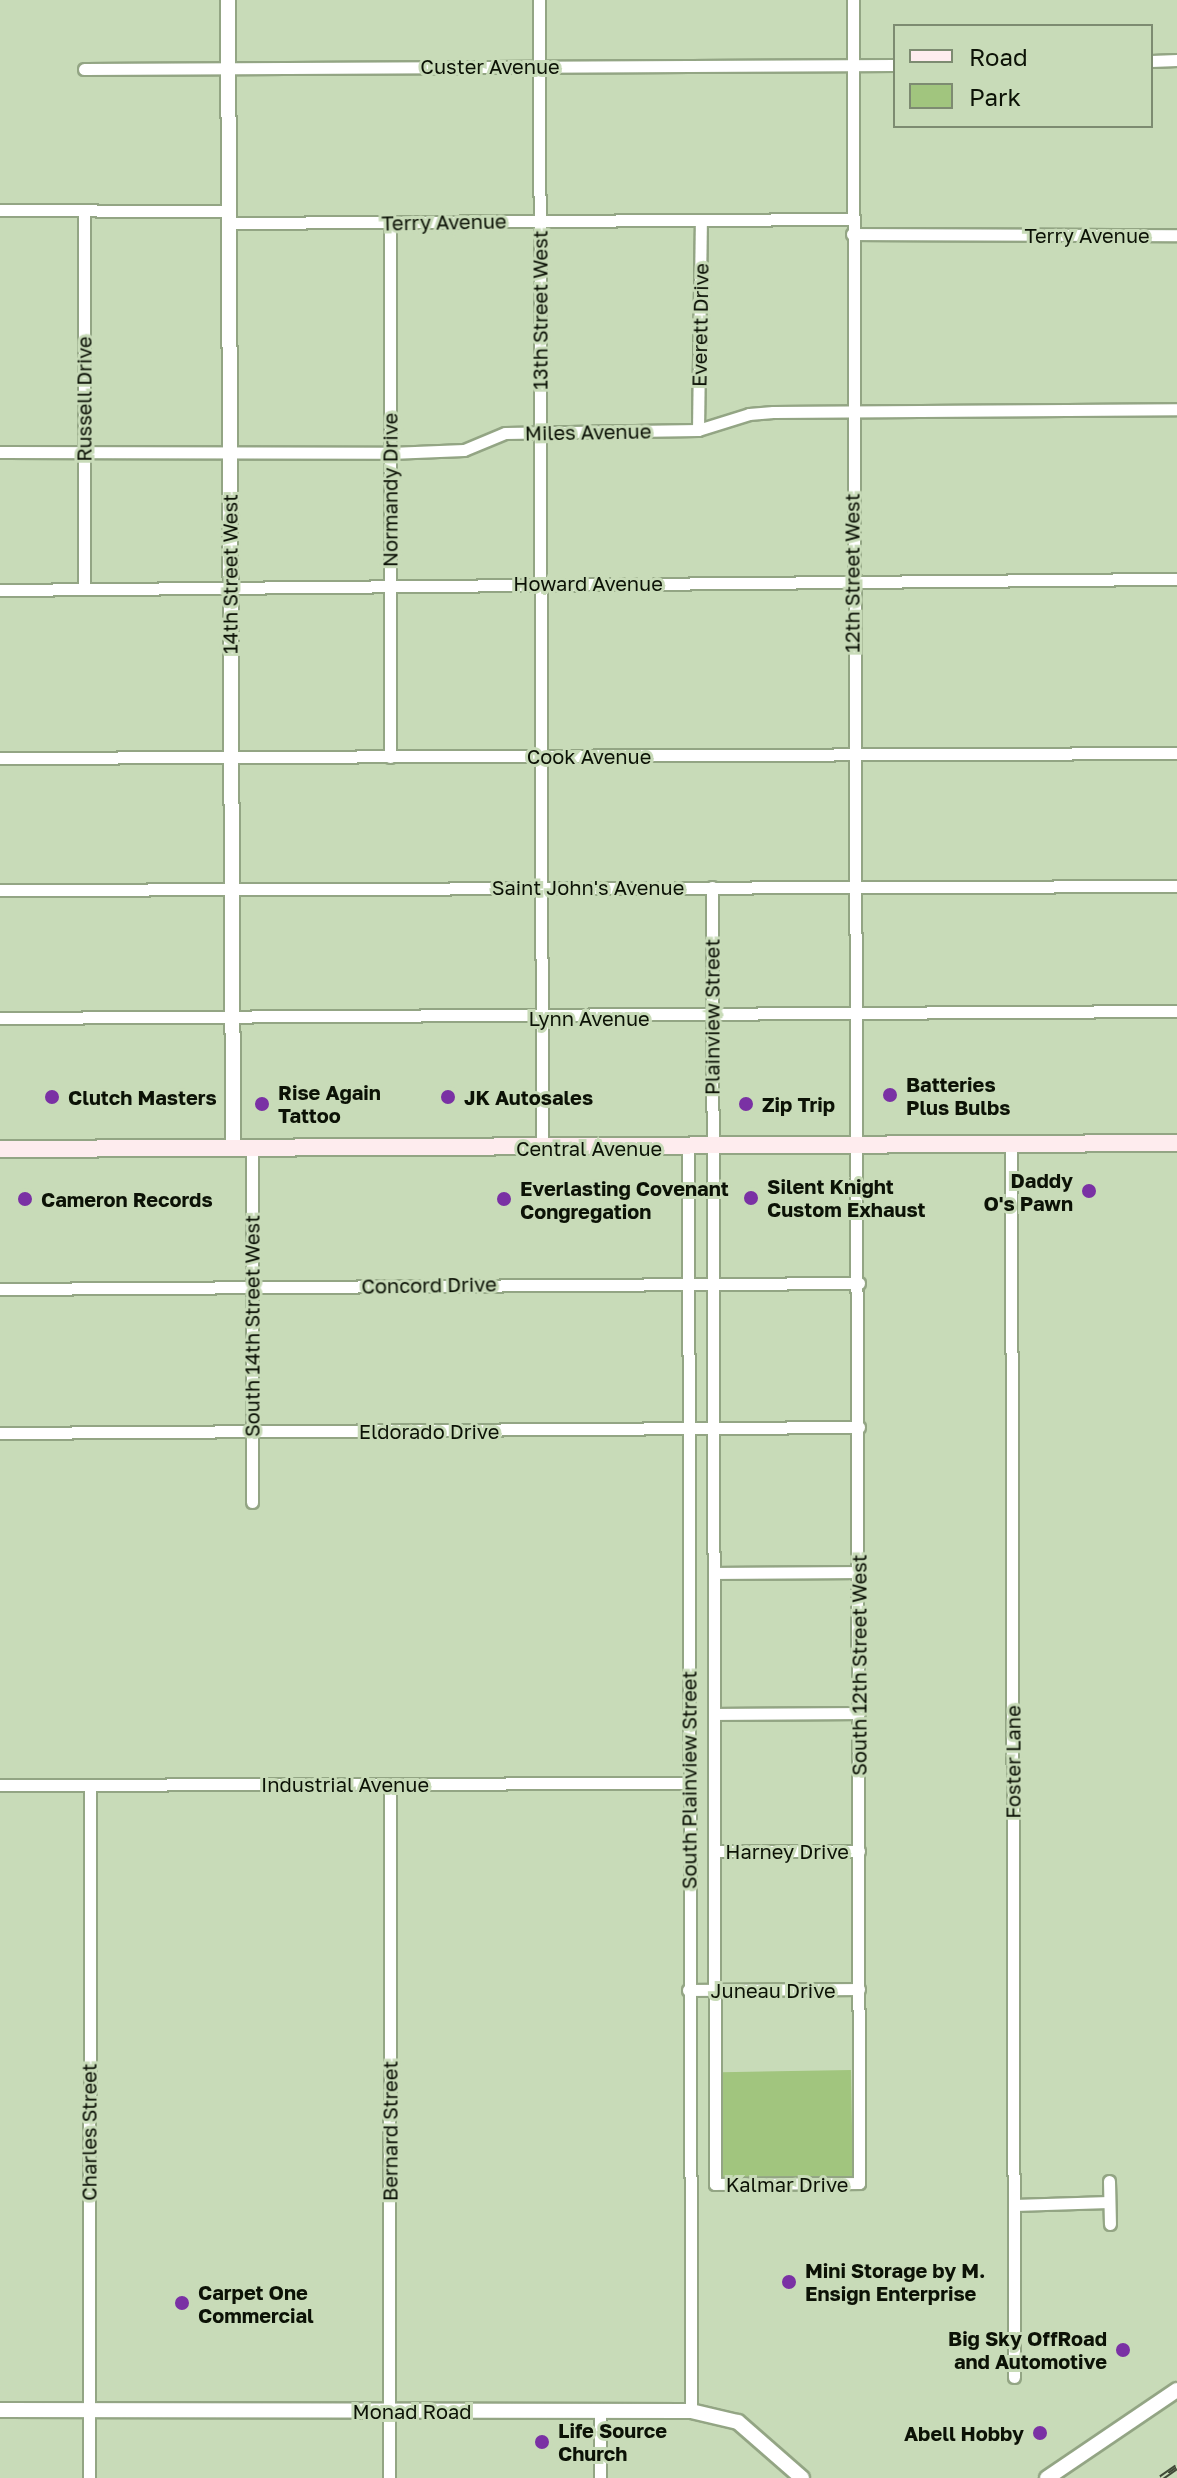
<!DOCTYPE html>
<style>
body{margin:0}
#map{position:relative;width:1177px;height:2478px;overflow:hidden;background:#c8dbb8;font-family:"Golos Text",sans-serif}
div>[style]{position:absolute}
.green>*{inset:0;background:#a1c57e;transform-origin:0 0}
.roads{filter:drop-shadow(2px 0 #93a584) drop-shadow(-2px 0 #93a584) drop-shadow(0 2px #93a584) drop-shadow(0 -2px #93a584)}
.minor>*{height:11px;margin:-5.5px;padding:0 5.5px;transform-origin:5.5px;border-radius:5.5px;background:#fff}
.tertiary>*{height:14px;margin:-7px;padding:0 7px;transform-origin:7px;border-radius:7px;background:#fff}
.secondary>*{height:16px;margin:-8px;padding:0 8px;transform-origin:8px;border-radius:8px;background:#feecee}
.rail>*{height:6px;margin-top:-3px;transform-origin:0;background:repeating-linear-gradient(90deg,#c8dbb8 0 9px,#404937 0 18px);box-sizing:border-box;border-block:2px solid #404937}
.dots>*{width:22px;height:22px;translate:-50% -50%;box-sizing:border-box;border:4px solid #c8dbb8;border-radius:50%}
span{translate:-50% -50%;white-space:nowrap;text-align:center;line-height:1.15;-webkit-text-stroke:6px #c8dbb8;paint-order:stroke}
.street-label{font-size:20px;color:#0c1206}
.poi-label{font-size:20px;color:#0c1206;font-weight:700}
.left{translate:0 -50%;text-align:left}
.right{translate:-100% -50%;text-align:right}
.legend{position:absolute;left:893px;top:24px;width:260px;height:104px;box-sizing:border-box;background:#c8dbb8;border:2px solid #7d8b71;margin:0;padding:10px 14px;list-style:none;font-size:24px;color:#0c1206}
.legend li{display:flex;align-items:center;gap:16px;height:40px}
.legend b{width:40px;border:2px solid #7d8b71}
</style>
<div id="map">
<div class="green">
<div style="left:851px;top:2070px;width:110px;height:130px;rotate:89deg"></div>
</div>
<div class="roads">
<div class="minor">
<div style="left:539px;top:0;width:1148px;rotate:89.85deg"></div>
<div style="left:1151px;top:61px;width:26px;rotate:-2deg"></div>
<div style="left:84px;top:69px;width:811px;rotate:-0.28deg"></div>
<div style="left:0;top:210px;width:229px;rotate:0.3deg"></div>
<div style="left:84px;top:211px;width:377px;rotate:90deg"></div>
<div style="left:390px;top:222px;width:535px;rotate:90deg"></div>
<div style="left:229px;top:223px;width:623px;rotate:-0.37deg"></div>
<div style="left:852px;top:234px;width:325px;rotate:0.2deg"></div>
<div style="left:698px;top:430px;width:210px;rotate:-89.2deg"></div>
<div style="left:0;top:452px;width:390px;rotate:0.1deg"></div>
<div style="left:390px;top:453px;width:74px;rotate:-2.3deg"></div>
<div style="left:464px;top:450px;width:44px;rotate:-22.5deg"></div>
<div style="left:505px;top:433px;width:193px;rotate:-0.9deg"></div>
<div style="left:698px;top:430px;width:53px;rotate:-17.4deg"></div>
<div style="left:749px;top:414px;width:24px;rotate:-5deg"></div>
<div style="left:773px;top:412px;width:404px;rotate:-0.4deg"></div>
<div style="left:0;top:590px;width:1177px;rotate:-0.54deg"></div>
<div style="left:0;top:758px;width:1177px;rotate:-0.24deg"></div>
<div style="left:712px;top:887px;width:1297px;rotate:89.87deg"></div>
<div style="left:715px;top:2184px;width:144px;rotate:-0.4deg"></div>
<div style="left:859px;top:2183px;width:2183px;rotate:-90.16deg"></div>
<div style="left:0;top:890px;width:1177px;rotate:-0.19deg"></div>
<div style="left:0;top:1018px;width:1177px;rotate:-0.34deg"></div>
<div style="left:1011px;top:1146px;width:1231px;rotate:89.86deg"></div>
<div style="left:688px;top:1148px;width:1263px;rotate:89.86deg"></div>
<div style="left:0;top:1289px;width:859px;rotate:-0.4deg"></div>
<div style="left:0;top:1433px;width:859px;rotate:-0.4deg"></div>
<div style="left:252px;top:1502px;width:353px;rotate:-90deg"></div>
<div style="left:714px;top:1573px;width:145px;rotate:-0.4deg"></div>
<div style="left:714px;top:1714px;width:145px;rotate:-0.4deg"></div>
<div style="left:0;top:1785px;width:689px;rotate:-0.17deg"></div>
<div style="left:714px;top:1851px;width:145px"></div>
<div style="left:688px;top:1990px;width:171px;rotate:-0.3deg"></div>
<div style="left:1109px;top:2181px;width:43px;rotate:88.7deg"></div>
<div style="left:1014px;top:2205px;width:95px;rotate:-1.8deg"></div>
<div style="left:89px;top:2478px;width:693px;rotate:-89.92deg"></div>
<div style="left:389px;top:2478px;width:693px;rotate:-89.92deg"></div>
<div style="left:600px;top:2478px;width:68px;rotate:-90deg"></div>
</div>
<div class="tertiary">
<div style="left:228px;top:0;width:1149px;rotate:89.75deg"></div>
<div style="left:0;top:2410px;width:691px;rotate:0.08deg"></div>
<div style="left:691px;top:2411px;width:48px;rotate:13.2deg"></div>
<div style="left:738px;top:2422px;width:85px;rotate:41.2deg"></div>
<div style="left:1047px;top:2478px;width:157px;rotate:-34.1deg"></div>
</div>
<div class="secondary">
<div style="left:0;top:1149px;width:1177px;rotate:-0.29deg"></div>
</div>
</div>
<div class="rail">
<div style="left:1161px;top:2478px;width:19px;rotate:-35deg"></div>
</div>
<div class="dots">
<div style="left:890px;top:1095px;background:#7a31a4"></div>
<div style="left:52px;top:1097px;background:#7a31a4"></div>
<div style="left:448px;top:1097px;background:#7a31a4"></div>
<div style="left:262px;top:1104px;background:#7a31a4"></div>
<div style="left:746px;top:1104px;background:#7a31a4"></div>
<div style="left:1089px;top:1191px;background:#7a31a4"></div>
<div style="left:751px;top:1198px;background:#7a31a4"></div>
<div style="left:25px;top:1199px;background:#7a31a4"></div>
<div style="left:504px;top:1199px;background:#7a31a4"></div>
<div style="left:789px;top:2282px;background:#7a31a4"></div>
<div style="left:182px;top:2303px;background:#7a31a4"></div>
<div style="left:1123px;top:2350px;background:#7a31a4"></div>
<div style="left:1040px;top:2433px;background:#7a31a4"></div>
<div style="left:542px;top:2442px;background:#7a31a4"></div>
</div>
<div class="street-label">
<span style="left:490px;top:66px">Custer Avenue</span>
<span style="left:444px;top:222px;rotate:-1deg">Terry Avenue</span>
<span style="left:1087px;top:235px">Terry Avenue</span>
<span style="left:540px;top:310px;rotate:-90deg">13th Street West</span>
<span style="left:700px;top:325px;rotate:-89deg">Everett Drive</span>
<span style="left:84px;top:399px;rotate:-90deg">Russell Drive</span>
<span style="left:588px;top:432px;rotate:-1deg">Miles Avenue</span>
<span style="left:390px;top:490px;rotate:-90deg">Normandy Drive</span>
<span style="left:852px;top:573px;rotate:-90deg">12th Street West</span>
<span style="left:230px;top:574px;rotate:-90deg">14th Street West</span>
<span style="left:588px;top:583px">Howard Avenue</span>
<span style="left:589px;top:756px">Cook Avenue</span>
<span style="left:588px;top:887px">Saint John's Avenue</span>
<span style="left:712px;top:1017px;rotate:-90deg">Plainview Street</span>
<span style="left:589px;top:1018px">Lynn Avenue</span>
<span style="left:589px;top:1148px">Central Avenue</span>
<span style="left:429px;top:1285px;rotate:-1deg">Concord Drive</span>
<span style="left:252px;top:1326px;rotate:-90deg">South 14th Street West</span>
<span style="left:429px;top:1431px">Eldorado Drive</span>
<span style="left:859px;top:1665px;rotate:-90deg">South 12th Street West</span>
<span style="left:1013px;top:1762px;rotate:-90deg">Foster Lane</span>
<span style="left:689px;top:1780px;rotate:-90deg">South Plainview Street</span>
<span style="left:345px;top:1784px">Industrial Avenue</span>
<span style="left:787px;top:1851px">Harney Drive</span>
<span style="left:773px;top:1990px">Juneau Drive</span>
<span style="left:390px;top:2131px;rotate:-90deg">Bernard Street</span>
<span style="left:89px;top:2132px;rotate:-90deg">Charles Street</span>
<span style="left:787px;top:2184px">Kalmar Drive</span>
<span style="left:412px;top:2411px">Monad Road</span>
</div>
<div class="poi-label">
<span class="left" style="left:906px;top:1096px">Batteries<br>Plus Bulbs</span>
<span class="left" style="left:278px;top:1104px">Rise Again<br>Tattoo</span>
<span class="left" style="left:68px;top:1097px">Clutch Masters</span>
<span class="left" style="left:464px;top:1097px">JK Autosales</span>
<span class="left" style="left:762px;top:1104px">Zip Trip</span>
<span class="right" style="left:1073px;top:1192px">Daddy<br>O's Pawn</span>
<span class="left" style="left:767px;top:1198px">Silent Knight<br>Custom Exhaust</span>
<span class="left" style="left:520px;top:1200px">Everlasting Covenant<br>Congregation</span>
<span class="left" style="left:41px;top:1199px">Cameron Records</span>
<span class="left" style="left:805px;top:2282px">Mini Storage by M.<br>Ensign Enterprise</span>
<span class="left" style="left:198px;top:2304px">Carpet One<br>Commercial</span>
<span class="right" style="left:1107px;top:2350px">Big Sky OffRoad<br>and Automotive</span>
<span class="left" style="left:558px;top:2442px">Life Source<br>Church</span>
<span class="right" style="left:1024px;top:2433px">Abell Hobby</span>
</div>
<ul class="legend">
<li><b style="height:10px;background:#feecee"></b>Road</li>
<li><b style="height:22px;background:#a1c57e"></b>Park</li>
</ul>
</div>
